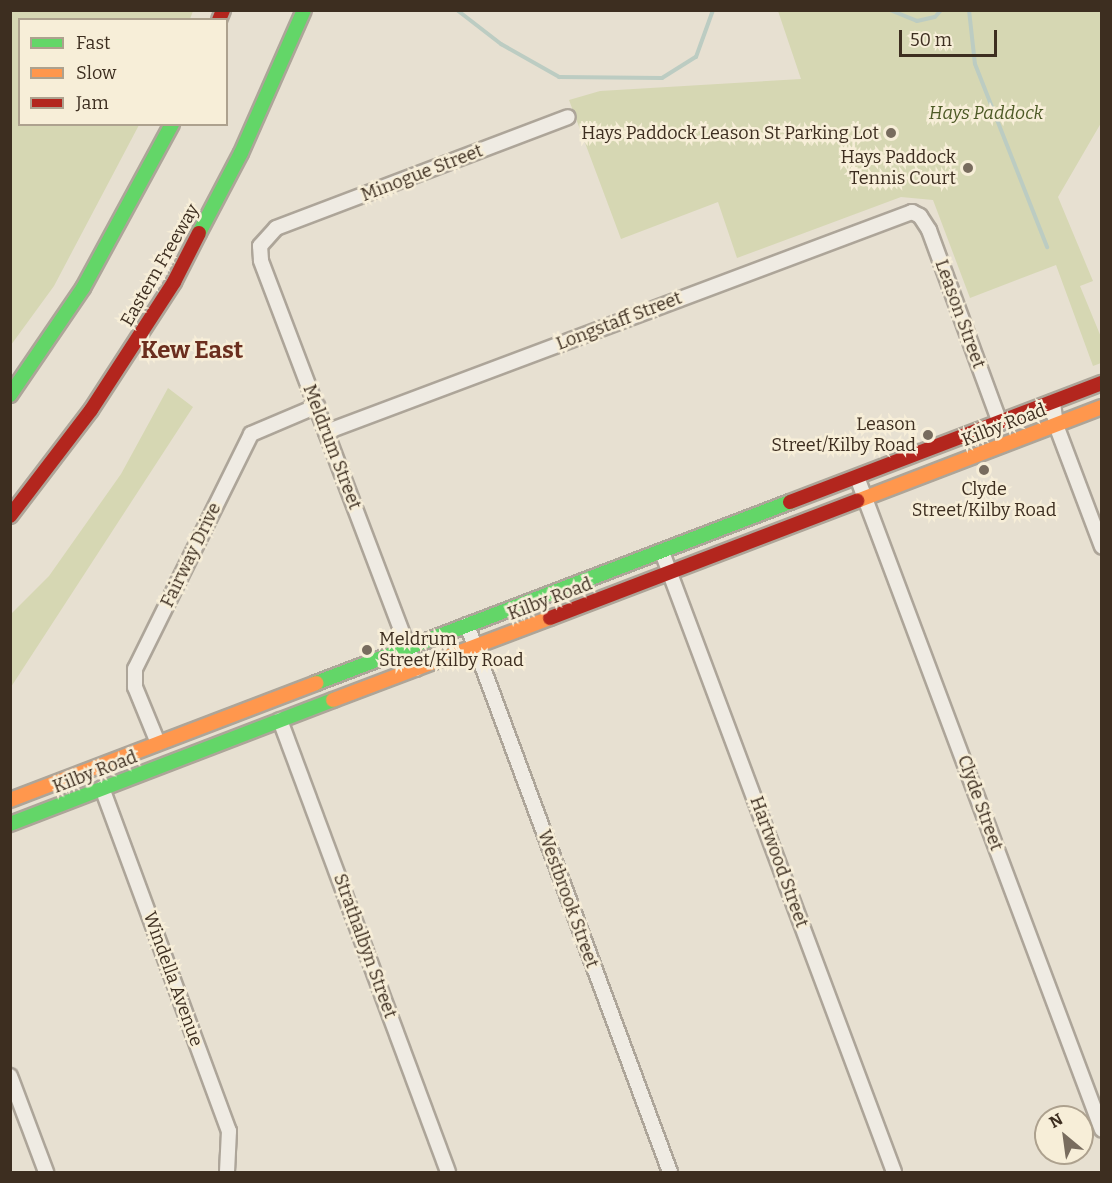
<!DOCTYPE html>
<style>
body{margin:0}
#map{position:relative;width:1112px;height:1183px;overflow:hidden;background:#e7e0d1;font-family:Bitter,serif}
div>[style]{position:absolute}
.green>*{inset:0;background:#d6d7b3}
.stream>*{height:4px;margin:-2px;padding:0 2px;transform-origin:2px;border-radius:2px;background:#bcccc2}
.roads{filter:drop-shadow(2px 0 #ada599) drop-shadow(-2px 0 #ada599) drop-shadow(0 2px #ada599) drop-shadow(0 -2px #ada599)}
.street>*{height:14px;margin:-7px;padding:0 7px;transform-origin:7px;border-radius:7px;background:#efebe3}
.fast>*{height:14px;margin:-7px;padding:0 7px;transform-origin:7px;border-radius:7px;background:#63d668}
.slow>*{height:14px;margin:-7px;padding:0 7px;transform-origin:7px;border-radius:7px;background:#ff974d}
.jam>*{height:14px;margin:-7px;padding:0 7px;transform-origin:7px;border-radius:7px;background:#b3261e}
.dots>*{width:16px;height:16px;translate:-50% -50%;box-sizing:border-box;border:3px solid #f7eed8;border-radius:50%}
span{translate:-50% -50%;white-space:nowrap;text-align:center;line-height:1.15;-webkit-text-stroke:5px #f7eed8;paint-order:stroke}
.park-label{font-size:18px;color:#4d5a26;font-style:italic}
.poi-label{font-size:18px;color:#3d2e20}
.right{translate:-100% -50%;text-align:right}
.left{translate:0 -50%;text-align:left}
.street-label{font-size:18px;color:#3d2e20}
.district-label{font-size:24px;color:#6b2e1e;font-weight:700}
.frame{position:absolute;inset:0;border:12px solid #3d2e20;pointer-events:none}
.legend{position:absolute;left:18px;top:18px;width:210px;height:108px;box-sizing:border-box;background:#f7eed8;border:2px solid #ada18e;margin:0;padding:8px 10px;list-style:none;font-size:18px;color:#3d2e20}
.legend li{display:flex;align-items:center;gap:12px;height:30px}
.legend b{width:30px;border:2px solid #ada18e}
.north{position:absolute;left:1034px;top:1105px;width:60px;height:60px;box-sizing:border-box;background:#f7eed8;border:2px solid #ada18e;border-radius:50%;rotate:331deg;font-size:16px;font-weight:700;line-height:24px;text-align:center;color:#3d2e20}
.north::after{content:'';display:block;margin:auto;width:21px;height:27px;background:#786c5e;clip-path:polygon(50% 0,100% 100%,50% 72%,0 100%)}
.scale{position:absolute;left:899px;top:30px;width:98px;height:27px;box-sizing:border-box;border:3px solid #3d2e20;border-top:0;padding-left:8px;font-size:18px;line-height:21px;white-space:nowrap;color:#3d2e20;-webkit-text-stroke:4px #f7eed8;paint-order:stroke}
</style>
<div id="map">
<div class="green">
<div style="clip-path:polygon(11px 10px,193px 11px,190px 19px,20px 20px,20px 124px,139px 125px,54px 286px,11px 345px)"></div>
<div style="clip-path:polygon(778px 11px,1101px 11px,1101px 123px,1058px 197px,1093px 281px,1080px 286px,1101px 337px,1101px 363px,1093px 366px,1056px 265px,970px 298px,933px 200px,901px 197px,737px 258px,718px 202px,621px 239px,569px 100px,600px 91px,801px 79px)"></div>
<div style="clip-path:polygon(168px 388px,193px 407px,11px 687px,11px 614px,49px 576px,121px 474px)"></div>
</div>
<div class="stream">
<div style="left:457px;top:10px;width:56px;rotate:37.7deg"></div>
<div style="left:501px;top:44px;width:67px;rotate:29.6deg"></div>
<div style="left:559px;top:77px;width:103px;rotate:0.6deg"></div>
<div style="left:662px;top:78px;width:40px;rotate:-32deg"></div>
<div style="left:696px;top:57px;width:50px;rotate:-70.1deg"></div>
<div style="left:890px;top:10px;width:29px;rotate:22deg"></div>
<div style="left:917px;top:21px;width:18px;rotate:-13deg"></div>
<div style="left:935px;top:17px;width:9px;rotate:-49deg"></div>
<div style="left:969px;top:10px;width:54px;rotate:83.7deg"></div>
<div style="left:975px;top:64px;width:197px;rotate:68.5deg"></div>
</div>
<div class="roads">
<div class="street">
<div style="left:1053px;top:402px;width:23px;rotate:83deg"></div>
<div style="left:1056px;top:425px;width:130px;rotate:69.3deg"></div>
<div style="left:326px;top:432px;width:626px;rotate:-20.58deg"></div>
<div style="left:912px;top:212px;width:9px;rotate:27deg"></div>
<div style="left:920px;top:216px;width:17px;rotate:57deg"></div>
<div style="left:929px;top:230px;width:206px;rotate:69.8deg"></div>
<div style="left:857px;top:477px;width:697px;rotate:69.43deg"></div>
<div style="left:662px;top:552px;width:662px;rotate:69.48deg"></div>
<div style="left:467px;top:625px;width:583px;rotate:69.64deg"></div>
<div style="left:416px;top:669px;width:437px;rotate:-110.8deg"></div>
<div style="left:261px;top:260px;width:14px;rotate:-94deg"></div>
<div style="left:260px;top:246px;width:24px;rotate:-48deg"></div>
<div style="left:276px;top:228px;width:312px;rotate:-20.8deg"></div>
<div style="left:280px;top:720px;width:482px;rotate:69.6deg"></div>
<div style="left:158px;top:743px;width:61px;rotate:-112.3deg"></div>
<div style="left:135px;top:687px;width:18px;rotate:-90deg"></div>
<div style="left:135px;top:669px;width:262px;rotate:-63.7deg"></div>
<div style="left:251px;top:434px;width:72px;rotate:-23deg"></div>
<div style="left:102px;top:788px;width:366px;rotate:69.7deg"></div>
<div style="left:229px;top:1131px;width:41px;rotate:92.8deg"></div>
<div style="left:10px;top:1076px;width:103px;rotate:69.4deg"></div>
</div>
<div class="fast">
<div style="left:199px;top:233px;width:90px;rotate:-62.3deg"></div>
<div style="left:241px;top:153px;width:156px;rotate:-66.2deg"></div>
<div style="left:10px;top:395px;width:130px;rotate:-55.7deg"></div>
<div style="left:83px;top:288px;width:187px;rotate:-61.5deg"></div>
<div style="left:316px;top:683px;width:507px;rotate:-20.9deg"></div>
<div style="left:10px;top:824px;width:346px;rotate:-21deg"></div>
</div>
<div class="slow">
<div style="left:857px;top:501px;width:262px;rotate:-21deg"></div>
<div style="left:333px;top:700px;width:232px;rotate:-20.7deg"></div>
<div style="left:10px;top:800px;width:328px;rotate:-20.9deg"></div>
</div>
<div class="jam">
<div style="left:219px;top:20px;width:11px;rotate:-68deg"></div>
<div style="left:790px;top:502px;width:334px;rotate:-20.9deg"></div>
<div style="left:10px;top:516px;width:133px;rotate:-52.6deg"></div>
<div style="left:91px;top:410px;width:153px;rotate:-57deg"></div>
<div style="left:174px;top:282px;width:55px;rotate:-63deg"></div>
<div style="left:550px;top:618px;width:329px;rotate:-20.9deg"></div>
</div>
</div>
<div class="dots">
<div style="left:891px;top:133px;background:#786c5e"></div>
<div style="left:968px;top:168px;background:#786c5e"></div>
<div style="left:928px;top:435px;background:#786c5e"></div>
<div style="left:984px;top:470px;background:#786c5e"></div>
<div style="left:367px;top:650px;background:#786c5e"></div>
</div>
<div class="park-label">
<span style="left:986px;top:113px">Hays Paddock</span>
</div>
<div class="poi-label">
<span class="right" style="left:879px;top:133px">Hays Paddock Leason St Parking Lot</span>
<span class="right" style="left:956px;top:168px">Hays Paddock<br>Tennis Court</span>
<span class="right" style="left:916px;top:435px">Leason<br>Street/Kilby Road</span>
<span style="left:984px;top:500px">Clyde<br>Street/Kilby Road</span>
<span class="left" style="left:379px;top:650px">Meldrum<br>Street/Kilby Road</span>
</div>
<div class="street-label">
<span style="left:422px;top:173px;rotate:-21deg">Minogue Street</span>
<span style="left:160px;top:265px;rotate:-60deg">Eastern Freeway</span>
<span style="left:960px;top:314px;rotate:70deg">Leason Street</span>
<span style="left:619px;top:321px;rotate:-21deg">Longstaff Street</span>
<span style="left:1004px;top:425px;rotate:-21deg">Kilby Road</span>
<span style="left:332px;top:447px;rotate:69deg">Meldrum Street</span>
<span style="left:191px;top:555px;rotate:-64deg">Fairway Drive</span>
<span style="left:550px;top:599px;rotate:-21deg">Kilby Road</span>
<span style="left:95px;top:772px;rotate:-21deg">Kilby Road</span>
<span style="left:980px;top:803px;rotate:70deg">Clyde Street</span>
<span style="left:779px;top:862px;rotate:70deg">Hartwood Street</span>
<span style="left:568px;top:899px;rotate:70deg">Westbrook Street</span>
<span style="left:365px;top:946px;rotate:70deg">Strathalbyn Street</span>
<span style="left:173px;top:979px;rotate:70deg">Windella Avenue</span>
</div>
<div class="district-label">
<span style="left:192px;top:351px">Kew East</span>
</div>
<div class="frame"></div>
<ul class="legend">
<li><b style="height:8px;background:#63d668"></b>Fast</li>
<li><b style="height:8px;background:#ff974d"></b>Slow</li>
<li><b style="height:8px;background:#b3261e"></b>Jam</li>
</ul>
<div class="north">N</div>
<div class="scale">50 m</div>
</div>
